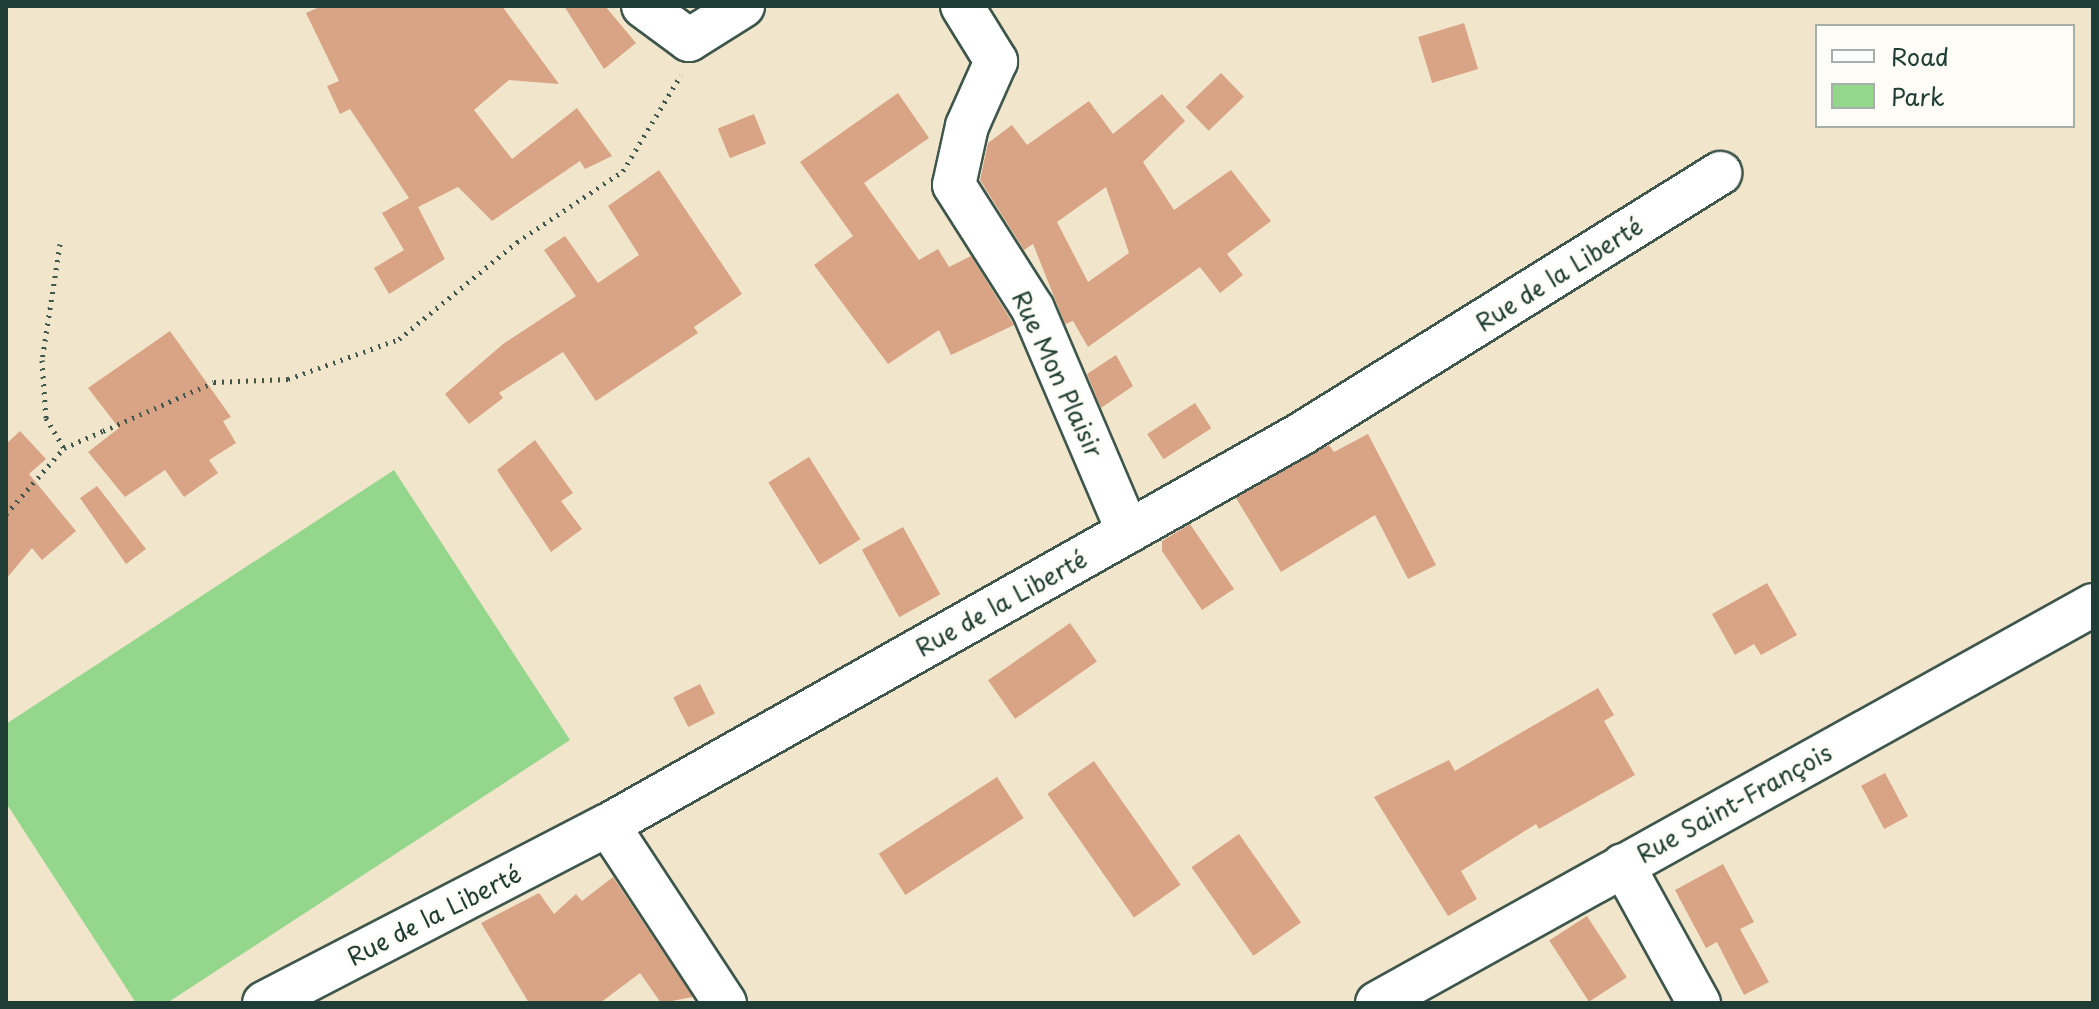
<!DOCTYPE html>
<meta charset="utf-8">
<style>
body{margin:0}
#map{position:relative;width:2099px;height:1009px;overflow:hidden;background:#f1e6cc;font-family:"Playpen Sans",sans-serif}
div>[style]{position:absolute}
.green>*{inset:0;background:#95d68d}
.building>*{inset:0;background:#d8a485;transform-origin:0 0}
.path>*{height:5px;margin-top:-2.5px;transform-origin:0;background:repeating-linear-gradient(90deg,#3e564b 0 2px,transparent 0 8px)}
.roads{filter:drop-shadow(2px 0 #3e564b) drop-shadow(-2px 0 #3e564b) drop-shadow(0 2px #3e564b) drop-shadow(0 -2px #3e564b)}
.minor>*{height:42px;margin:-21px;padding:0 21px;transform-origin:21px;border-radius:21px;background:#fff}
span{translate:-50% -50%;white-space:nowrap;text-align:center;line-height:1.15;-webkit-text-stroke:6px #fdfcf7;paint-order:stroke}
.street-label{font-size:24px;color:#1f3d34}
.frame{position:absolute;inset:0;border:8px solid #1f3d34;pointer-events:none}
.legend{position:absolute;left:1815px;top:24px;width:260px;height:104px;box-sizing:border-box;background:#fdfcf7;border:2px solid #a4b0a9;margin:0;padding:10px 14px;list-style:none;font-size:24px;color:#1f3d34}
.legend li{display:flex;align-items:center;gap:16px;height:40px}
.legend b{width:40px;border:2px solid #a4b0a9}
</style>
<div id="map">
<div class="green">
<div style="clip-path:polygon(394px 470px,570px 740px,167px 1003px,136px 1003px,6px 803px,6px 724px)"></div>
</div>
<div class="building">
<div style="clip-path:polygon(322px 6px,502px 6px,559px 84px,509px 80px,474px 110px,512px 159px,577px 108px,612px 156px,585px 169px,580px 161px,492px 221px,458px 187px,418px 207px,445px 259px,389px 294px,374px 268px,404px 250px,382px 213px,409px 198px,350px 109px,340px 114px,327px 86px,339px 81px,306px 13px)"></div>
<div style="clip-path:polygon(564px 6px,605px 6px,636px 43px,604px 69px)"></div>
<div style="left:1464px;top:23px;width:48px;height:48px;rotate:73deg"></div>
<div style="left:1221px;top:73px;width:33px;height:49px;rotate:46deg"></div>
<div style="clip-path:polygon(898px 93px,929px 138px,864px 183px,919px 260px,938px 249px,949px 267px,971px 256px,1014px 325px,951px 355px,939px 330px,888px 364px,814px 265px,853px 236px,800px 162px)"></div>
<div style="clip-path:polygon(evenodd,1162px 94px,1185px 121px,1143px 162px,1174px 210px,1231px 170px,1271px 221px,1227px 254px,1243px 275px,1220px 293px,1200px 267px,1088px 347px,1073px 321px,1065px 324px,1033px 244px,1024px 250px,980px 180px,988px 143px,1012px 125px,1027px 145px,1089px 101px,1113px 134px,1162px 94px,1106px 187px,1129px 253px,1088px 282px,1057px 222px,1106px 187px)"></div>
<div style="left:754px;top:114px;width:32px;height:39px;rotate:68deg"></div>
<div style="clip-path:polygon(659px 170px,742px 294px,694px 327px,698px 333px,596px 401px,563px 352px,499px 393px,503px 398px,469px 424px,445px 394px,503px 344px,576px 296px,544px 250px,565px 236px,598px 283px,639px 255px,608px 206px)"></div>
<div style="clip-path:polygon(170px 331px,231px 417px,223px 421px,236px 443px,209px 460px,218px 473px,184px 497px,165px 470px,125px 497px,88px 452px,119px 428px,88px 388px)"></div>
<div style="clip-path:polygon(1116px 355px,1133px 386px,1101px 408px,1087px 374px)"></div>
<div style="left:1195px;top:403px;width:30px;height:57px;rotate:57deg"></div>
<div style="clip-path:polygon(20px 431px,46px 459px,29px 474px,76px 531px,42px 560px,32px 548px,6px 579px,6px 444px)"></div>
<div style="clip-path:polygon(1368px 434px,1436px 565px,1408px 579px,1375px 515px,1281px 572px,1236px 498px,1329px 445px,1334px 452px)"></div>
<div style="clip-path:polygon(535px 440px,573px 493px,561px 501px,582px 529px,551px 552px,497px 470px)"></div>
<div style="left:809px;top:457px;width:97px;height:48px;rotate:58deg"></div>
<div style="clip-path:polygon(97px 486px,146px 549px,126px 564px,80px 498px)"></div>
<div style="clip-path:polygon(1190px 524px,1234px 589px,1202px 610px,1162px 551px,1162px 541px)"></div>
<div style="left:903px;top:527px;width:77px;height:47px;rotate:61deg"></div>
<div style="clip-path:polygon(1767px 583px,1797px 635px,1761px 655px,1754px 644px,1735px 655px,1712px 614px)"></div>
<div style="left:1070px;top:623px;width:47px;height:100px;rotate:55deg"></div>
<div style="left:700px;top:684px;width:33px;height:30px;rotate:63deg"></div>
<div style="clip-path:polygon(1598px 688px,1614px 715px,1604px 721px,1635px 775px,1539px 829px,1536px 824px,1461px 871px,1477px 899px,1448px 916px,1374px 797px,1449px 760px,1455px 771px)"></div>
<div style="left:1094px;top:761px;width:151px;height:57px;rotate:55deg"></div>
<div style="left:1885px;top:773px;width:49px;height:27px;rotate:62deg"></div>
<div style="left:997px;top:777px;width:49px;height:141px;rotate:57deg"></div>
<div style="left:1239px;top:834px;width:108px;height:58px;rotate:55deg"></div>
<div style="clip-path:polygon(1723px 864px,1754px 922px,1740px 929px,1769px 982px,1744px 995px,1717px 942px,1706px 948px,1675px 890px)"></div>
<div style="clip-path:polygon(613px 877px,693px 997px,661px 1003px,640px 973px,600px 1003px,529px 1003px,481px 923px,539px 893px,554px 914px,576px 894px,582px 901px)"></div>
<div style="left:1587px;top:916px;width:73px;height:45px;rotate:57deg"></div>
</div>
<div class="path">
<div style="left:60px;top:244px;width:117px;rotate:98.8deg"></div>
<div style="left:42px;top:360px;width:58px;rotate:86.1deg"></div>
<div style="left:46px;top:418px;width:35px;rotate:59deg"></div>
<div style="left:6px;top:514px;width:88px;rotate:-48.7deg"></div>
<div style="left:64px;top:448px;width:43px;rotate:-23.6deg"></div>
<div style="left:103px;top:431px;width:121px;rotate:-23.8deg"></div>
<div style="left:214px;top:382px;width:74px;rotate:-2.3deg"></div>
<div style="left:288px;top:379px;width:118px;rotate:-19.8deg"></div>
<div style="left:399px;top:339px;width:153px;rotate:-39.4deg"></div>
<div style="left:517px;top:242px;width:128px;rotate:-33.8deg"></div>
<div style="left:623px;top:171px;width:112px;rotate:-58.9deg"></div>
</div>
<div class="roads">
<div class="minor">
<div style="left:643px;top:6px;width:57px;rotate:36.5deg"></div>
<div style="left:689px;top:40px;width:64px;rotate:-32.2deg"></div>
<div style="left:962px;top:6px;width:65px;rotate:58.3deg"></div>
<div style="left:996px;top:61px;width:71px;rotate:114deg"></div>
<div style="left:967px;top:126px;width:60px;rotate:102.4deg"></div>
<div style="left:954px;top:185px;width:147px;rotate:57.5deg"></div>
<div style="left:1033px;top:309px;width:242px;rotate:66.9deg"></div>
<div style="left:608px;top:825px;width:213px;rotate:56.7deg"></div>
<div style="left:1623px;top:865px;width:158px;rotate:61.2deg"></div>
<div style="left:264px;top:1003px;width:387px;rotate:-27.4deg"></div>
<div style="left:608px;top:825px;width:796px;rotate:-29.43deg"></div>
<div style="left:1301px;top:434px;width:494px;rotate:-31.9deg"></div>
<div style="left:1377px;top:1003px;width:819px;rotate:-29.07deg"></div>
</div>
</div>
<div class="street-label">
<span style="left:1559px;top:274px;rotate:-32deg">Rue de la Liberté</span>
<span style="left:1058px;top:374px;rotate:65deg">Rue Mon Plaisir</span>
<span style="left:1001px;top:603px;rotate:-29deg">Rue de la Liberté</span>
<span style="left:1734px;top:803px;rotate:-29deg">Rue Saint-François</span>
<span style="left:434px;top:915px;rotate:-27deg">Rue de la Liberté</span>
</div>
<div class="frame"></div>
<ul class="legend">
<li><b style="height:10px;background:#fff"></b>Road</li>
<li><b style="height:22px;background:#95d68d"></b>Park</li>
</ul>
</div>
